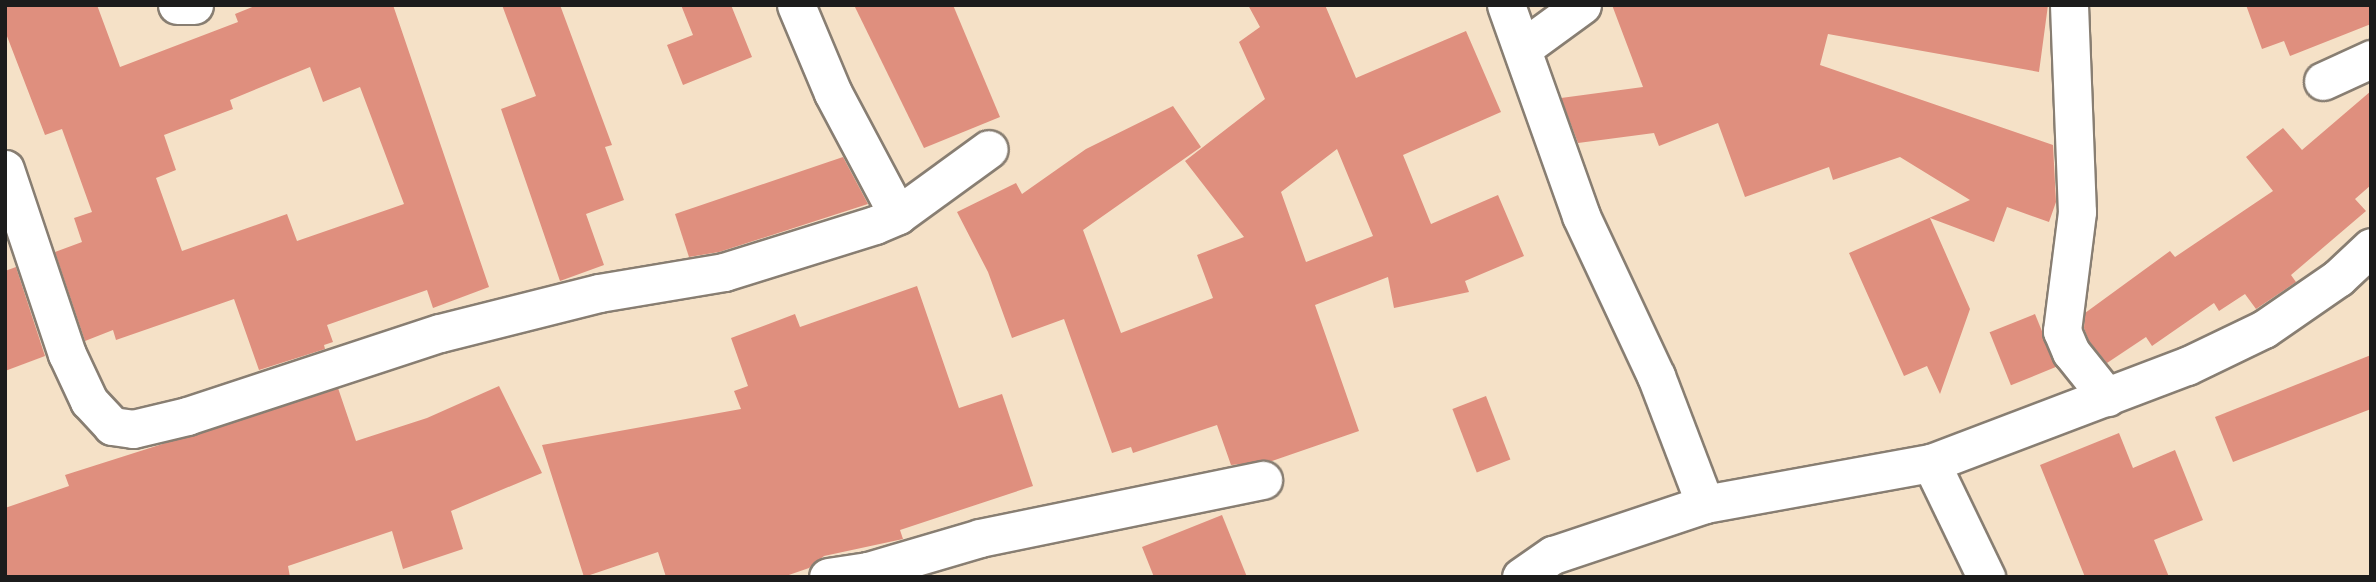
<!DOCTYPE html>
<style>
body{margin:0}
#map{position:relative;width:2376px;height:582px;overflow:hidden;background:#f5e1c7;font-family:"Sorts Mill Goudy",serif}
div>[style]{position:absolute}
.building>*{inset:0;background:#df8f7e;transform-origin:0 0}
.roads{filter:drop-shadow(2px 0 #887e72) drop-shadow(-2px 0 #887e72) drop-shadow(0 2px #887e72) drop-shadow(0 -2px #887e72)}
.street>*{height:37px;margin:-18.5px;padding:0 18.5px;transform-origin:18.5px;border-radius:18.5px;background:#fff}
span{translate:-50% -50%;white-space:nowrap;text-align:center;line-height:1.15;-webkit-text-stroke:5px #fff;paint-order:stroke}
.frame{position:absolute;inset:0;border:7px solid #1c1c1c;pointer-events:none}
</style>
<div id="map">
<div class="building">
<div style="clip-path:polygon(evenodd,5px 5px,97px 5px,120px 67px,238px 22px,235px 14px,257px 5px,393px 5px,489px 287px,433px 308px,427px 290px,327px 325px,333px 342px,324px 345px,325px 349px,259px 370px,234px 299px,116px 340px,113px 330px,85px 341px,55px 252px,82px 242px,74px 218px,92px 212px,62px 129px,45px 135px,5px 31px,5px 5px,310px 67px,323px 102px,360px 87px,404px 204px,297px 241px,287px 214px,182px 251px,156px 178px,176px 170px,164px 135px,233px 109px,230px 100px,310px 67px)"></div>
<div style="clip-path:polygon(502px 5px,560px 5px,612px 145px,605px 147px,624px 200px,586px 214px,604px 265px,560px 281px,501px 109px,536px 96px)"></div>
<div style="clip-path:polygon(681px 5px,731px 5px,752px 57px,683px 85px,667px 45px,693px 35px)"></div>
<div style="clip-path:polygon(854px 5px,953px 5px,1000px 117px,924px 148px)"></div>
<div style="clip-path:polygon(evenodd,1248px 5px,1325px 5px,1356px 78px,1466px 31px,1501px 112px,1403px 155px,1431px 224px,1498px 195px,1524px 256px,1465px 281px,1469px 292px,1394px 308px,1388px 277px,1315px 305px,1359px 431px,1272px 461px,1231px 465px,1217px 425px,1133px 453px,1131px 447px,1112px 453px,1064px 319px,1012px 338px,988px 272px,957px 212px,1016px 183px,1022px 194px,1086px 149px,1173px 106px,1201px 147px,1083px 230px,1121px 333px,1213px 298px,1197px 255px,1244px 237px,1185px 161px,1265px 99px,1239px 42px,1260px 27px,1248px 5px,1337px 149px,1373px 236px,1306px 262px,1281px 192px,1337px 149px)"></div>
<div style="clip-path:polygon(1612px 5px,2048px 5px,2039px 72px,1828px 34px,1820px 65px,2053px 145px,2056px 202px,2049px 222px,2007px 207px,1994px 242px,1930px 218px,1970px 309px,1940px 394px,1927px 366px,1904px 376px,1849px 253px,1970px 200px,1900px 157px,1833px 180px,1829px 167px,1745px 197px,1718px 123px,1659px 146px,1654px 133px,1578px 143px,1561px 98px,1643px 87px)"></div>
<div style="clip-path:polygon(2246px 5px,2371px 5px,2371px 24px,2290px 56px,2284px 41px,2262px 49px)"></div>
<div style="clip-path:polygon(2371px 91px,2371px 185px,2355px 199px,2366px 211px,2291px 275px,2296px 282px,2256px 309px,2245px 294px,2219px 311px,2214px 303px,2152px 346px,2146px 337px,2107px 363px,2089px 341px,2084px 328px,2085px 313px,2170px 251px,2175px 257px,2273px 191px,2246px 157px,2283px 128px,2302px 150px)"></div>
<div style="clip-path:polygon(843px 157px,868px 204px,719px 252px,689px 257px,675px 214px)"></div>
<div style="clip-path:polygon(16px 267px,45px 356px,5px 371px,5px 271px)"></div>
<div style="clip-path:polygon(917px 286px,959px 408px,1002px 394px,1033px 486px,900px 530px,903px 539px,824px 556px,809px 568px,783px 577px,666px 577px,658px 552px,584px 577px,542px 445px,741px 409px,734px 391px,748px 386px,731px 338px,795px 314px,800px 327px)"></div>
<div style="left:2035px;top:314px;width:57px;height:49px;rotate:68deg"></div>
<div style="clip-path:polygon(2371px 355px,2371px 409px,2233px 462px,2215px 417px)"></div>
<div style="clip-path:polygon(499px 386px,542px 473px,451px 511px,463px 549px,403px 569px,392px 531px,288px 566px,290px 577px,5px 577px,5px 508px,69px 486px,65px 475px,338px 388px,356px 441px,427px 418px)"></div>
<div style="left:1486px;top:396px;width:68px;height:36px;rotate:69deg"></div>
<div style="clip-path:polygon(2119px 433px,2133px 468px,2175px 450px,2203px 520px,2154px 540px,2169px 577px,2085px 577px,2040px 465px)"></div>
<div style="clip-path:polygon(1222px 515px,1247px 577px,1154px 577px,1142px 547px)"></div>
</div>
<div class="roads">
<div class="street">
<div style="left:177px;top:5px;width:17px"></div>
<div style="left:796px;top:5px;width:95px;rotate:67.2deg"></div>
<div style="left:833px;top:93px;width:138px;rotate:62deg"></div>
<div style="left:1506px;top:5px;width:224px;rotate:70.4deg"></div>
<div style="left:1581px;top:216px;width:177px;rotate:64.9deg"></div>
<div style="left:1656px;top:376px;width:137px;rotate:69.1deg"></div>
<div style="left:2069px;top:5px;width:207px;rotate:87.8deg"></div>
<div style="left:2077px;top:212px;width:120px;rotate:97.2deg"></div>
<div style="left:2062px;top:331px;width:23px;rotate:67deg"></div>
<div style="left:2071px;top:352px;width:58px;rotate:51.3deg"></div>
<div style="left:1523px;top:48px;width:73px;rotate:-36.1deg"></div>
<div style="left:2323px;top:81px;width:53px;rotate:-24.6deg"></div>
<div style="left:5px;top:169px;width:195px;rotate:71.5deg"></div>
<div style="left:67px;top:354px;width:52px;rotate:64.9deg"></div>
<div style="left:89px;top:401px;width:34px;rotate:47deg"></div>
<div style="left:112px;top:426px;width:21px;rotate:8deg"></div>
<div style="left:133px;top:429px;width:56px;rotate:-13.5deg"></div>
<div style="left:187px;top:416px;width:266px;rotate:-18.2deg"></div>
<div style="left:440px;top:333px;width:164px;rotate:-14.1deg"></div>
<div style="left:599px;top:293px;width:127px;rotate:-9.5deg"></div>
<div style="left:724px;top:272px;width:158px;rotate:-17.3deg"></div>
<div style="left:875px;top:225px;width:25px;rotate:-23deg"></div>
<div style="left:898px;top:215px;width:112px;rotate:-36deg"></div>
<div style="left:1931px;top:463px;width:127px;rotate:64.2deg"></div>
<div style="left:868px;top:571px;width:117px;rotate:-16.4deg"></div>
<div style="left:980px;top:538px;width:289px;rotate:-11.6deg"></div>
<div style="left:828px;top:577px;width:40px;rotate:-8.5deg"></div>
<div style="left:868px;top:571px;width:6px;rotate:72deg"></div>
<div style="left:1521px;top:577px;width:39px;rotate:-35deg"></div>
<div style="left:1553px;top:555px;width:160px;rotate:-18.5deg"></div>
<div style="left:1705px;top:504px;width:230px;rotate:-10.3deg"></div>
<div style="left:1931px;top:463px;width:274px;rotate:-20.8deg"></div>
<div style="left:2187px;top:366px;width:85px;rotate:-25.7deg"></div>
<div style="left:2264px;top:329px;width:90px;rotate:-34.6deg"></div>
<div style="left:2338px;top:278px;width:45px;rotate:-43.2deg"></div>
</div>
</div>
<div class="frame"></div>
</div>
